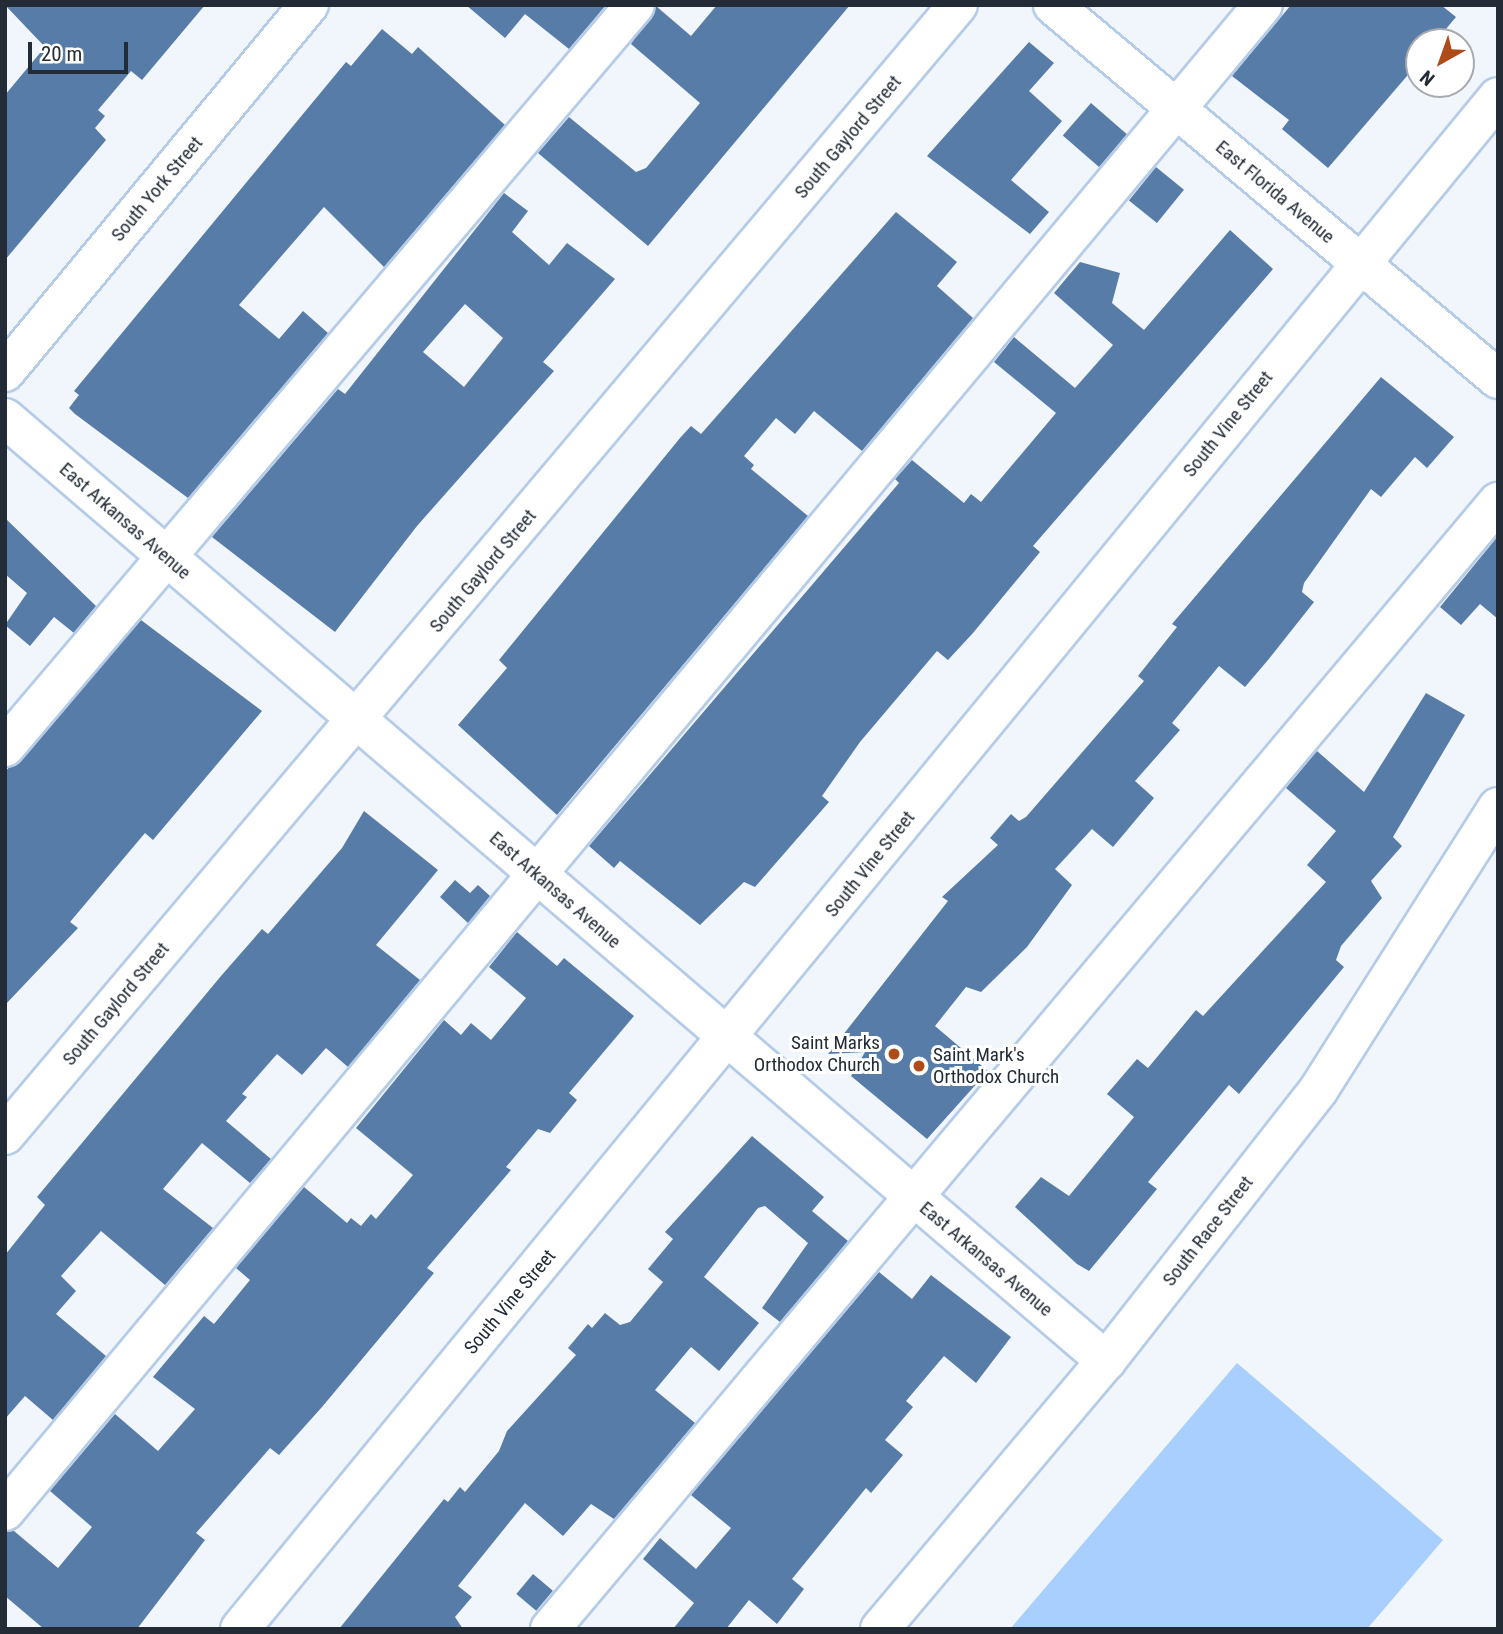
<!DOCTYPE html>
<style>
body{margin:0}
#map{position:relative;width:1503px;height:1634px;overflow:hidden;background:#f1f6fc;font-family:"Roboto Condensed",sans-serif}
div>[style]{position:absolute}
.green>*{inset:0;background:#a8cffd}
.building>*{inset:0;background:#587ca8;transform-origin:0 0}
.roads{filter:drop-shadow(2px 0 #b5cce8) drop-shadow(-2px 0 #b5cce8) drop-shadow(0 2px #b5cce8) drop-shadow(0 -2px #b5cce8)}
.minor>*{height:38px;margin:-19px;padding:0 19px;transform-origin:19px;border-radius:19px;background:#fff}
.dots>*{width:19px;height:19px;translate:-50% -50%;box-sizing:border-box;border:4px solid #fff;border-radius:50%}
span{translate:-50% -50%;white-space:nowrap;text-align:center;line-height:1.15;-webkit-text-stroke:6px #fff;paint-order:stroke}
.street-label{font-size:19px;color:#222b36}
.poi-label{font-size:19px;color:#222b36}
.right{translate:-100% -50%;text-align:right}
.left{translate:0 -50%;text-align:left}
.frame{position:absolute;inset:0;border:7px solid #222b36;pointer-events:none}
.north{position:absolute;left:1405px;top:28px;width:70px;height:70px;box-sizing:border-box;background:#fff;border:2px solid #a7aaaf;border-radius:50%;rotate:220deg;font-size:19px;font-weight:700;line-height:28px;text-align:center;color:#222b36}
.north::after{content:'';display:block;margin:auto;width:24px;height:32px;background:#af4b18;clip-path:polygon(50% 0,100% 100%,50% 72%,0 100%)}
.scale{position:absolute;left:28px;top:42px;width:100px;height:32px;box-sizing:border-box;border:4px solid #222b36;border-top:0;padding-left:9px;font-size:21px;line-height:24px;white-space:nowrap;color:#222b36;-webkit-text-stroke:5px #fff;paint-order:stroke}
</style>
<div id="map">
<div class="green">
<div style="clip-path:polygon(1237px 1363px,1443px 1540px,1367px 1629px,1010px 1629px)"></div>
</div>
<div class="building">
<div style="clip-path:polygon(5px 5px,205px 5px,142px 80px,131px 71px,98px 110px,105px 116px,95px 128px,106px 140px,5px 260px,5px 95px,45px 47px)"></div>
<div style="clip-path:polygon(466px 5px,606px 5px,569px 49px,525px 14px,505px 38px)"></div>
<div style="clip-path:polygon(717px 5px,850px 5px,648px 246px,538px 153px,569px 117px,636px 172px,646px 168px,700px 103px,631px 44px,656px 6px,691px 36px)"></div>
<div style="clip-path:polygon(1291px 5px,1441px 5px,1456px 17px,1435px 42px,1419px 42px,1419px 62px,1328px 168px,1282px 129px,1289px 120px,1232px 76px)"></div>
<div style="clip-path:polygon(382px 29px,412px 54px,418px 47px,505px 125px,384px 267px,324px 207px,239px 305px,279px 339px,303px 311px,328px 333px,188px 498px,75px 414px,69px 408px,79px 395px,74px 391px,346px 62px,351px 66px)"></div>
<div style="clip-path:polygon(1029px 42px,1054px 63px,1029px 91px,1062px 121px,1011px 180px,1049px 212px,1030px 234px,927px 156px)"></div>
<div style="left:1091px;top:103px;width:48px;height:43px;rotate:41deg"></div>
<div style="left:1156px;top:167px;width:36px;height:43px;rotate:39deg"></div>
<div style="clip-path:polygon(evenodd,504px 193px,528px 211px,512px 232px,549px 265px,567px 243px,615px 279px,543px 362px,554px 371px,417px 526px,335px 632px,212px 537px,338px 389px,345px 394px,504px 193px,465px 304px,503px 338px,464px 387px,423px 352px,465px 304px)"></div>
<div style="clip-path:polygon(896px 212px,957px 262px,937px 286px,973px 318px,862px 451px,814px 411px,795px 434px,776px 418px,744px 456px,754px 465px,751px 469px,808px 516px,557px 815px,458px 725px,507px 668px,499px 660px,680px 438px,691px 426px,701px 434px)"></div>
<div style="clip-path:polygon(1230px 230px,1273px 269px,1033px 546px,1040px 552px,973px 633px,948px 660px,937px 651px,860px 742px,822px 796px,829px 802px,755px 887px,744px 882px,700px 925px,620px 861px,614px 868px,589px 846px,899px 483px,895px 479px,912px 460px,964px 503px,971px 494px,981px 502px,1056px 413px,994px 362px,1014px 337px,1075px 388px,1113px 345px,1054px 293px,1080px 262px,1120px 273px,1112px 303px,1144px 330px)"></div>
<div style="clip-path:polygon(1381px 377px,1454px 437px,1427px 468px,1415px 457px,1381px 497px,1371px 489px,1304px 583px,1302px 592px,1314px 602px,1268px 660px,1245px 687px,1219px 666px,1172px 723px,1180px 730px,1135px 781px,1154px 798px,1113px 847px,1092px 829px,1055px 869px,1072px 885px,1027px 947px,981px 992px,966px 987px,935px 1026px,988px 1071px,927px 1139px,851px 1076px,865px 1052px,828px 1054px,948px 901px,942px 897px,998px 845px,990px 838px,1011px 814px,1019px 821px,1026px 817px,1144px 681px,1138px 676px,1177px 627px,1172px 624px)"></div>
<div style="clip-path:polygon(5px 518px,96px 606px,74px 633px,54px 617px,30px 646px,5px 625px,27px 593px,5px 574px)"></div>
<div style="clip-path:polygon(1498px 536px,1498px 619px,1480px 604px,1461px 625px,1440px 607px)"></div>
<div style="clip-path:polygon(141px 620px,262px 711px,153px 840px,145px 833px,70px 922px,78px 928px,5px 1005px,5px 772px)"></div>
<div style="clip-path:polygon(1426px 693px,1465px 715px,1393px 837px,1402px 846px,1371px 881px,1382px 898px,1341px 946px,1336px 960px,1344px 967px,1239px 1094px,1229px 1085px,1148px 1182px,1157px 1189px,1089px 1271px,1077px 1264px,1015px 1207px,1041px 1177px,1069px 1196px,1134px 1117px,1107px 1094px,1137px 1059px,1148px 1068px,1196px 1010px,1203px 1016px,1326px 882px,1307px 865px,1336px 831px,1286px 788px,1317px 751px,1364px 792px)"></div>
<div style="clip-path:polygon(364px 811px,438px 870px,376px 945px,420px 980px,348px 1067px,326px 1048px,302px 1075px,277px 1054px,242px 1094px,247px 1097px,226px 1121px,271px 1159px,250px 1183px,202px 1143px,163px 1189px,213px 1228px,165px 1285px,101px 1231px,61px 1276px,76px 1291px,56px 1314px,106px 1356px,53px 1420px,25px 1396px,5px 1419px,5px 1255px,45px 1205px,37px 1197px,221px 976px,262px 929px,268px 934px,342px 848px)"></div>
<div style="clip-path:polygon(455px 880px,470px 893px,478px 885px,490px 896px,468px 923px,440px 897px)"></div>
<div style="clip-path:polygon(517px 932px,557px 966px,564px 958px,634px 1016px,569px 1093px,577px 1100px,550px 1133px,538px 1129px,506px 1167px,511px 1170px,427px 1268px,434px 1273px,322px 1407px,279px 1455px,270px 1448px,196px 1533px,205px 1540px,137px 1629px,44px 1629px,5px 1596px,5px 1532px,14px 1531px,58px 1568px,92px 1527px,50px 1491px,115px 1414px,158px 1451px,195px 1409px,153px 1377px,204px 1316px,214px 1324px,250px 1280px,236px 1268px,304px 1187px,347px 1223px,351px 1218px,361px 1226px,371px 1214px,376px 1219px,413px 1175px,356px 1128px,444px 1020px,461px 1035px,471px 1023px,491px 1040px,526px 998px,489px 967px)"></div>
<div style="clip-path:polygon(752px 1136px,824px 1197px,812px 1211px,848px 1241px,780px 1322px,762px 1308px,808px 1243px,765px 1206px,758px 1208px,704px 1277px,759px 1323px,719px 1371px,691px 1347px,655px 1390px,695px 1423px,614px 1519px,591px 1504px,563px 1536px,525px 1503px,458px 1586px,472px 1597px,455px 1617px,463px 1629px,339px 1629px,444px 1499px,448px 1502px,460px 1487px,465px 1492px,499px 1451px,507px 1431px,576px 1355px,568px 1348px,588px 1324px,592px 1328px,605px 1313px,620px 1325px,630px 1322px,663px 1282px,648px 1269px,673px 1239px,665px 1232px)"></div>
<div style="clip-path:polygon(879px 1272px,912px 1299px,931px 1275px,1011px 1337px,976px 1383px,944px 1356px,906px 1401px,913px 1407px,885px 1440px,903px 1455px,871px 1493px,866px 1488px,792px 1579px,804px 1589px,777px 1624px,749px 1600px,726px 1629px,673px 1629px,694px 1603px,643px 1559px,660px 1538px,696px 1569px,731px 1528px,691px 1495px)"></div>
<div style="left:533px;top:1574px;width:26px;height:26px;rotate:40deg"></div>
</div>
<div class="roads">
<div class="minor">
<div style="left:1053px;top:5px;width:581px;rotate:40.05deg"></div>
<div style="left:5px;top:372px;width:477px;rotate:-50.4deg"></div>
<div style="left:5px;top:418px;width:1450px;rotate:40.58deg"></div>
<div style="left:5px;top:747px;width:973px;rotate:-49.67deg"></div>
<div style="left:5px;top:1135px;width:1478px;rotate:-49.86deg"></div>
<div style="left:5px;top:1511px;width:1962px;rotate:-50.13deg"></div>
<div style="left:240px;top:1629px;width:1982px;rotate:-50.61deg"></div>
<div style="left:550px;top:1629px;width:1473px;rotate:-49.93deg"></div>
<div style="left:880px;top:1629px;width:351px;rotate:-49.9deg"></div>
<div style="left:1106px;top:1361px;width:345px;rotate:-51.9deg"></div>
<div style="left:1319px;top:1089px;width:334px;rotate:-57.6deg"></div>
</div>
</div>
<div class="dots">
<div style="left:894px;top:1054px;background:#af4b18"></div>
<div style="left:919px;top:1066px;background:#af4b18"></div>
</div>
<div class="street-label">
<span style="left:848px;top:137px;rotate:-50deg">South Gaylord Street</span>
<span style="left:157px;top:189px;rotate:-50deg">South York Street</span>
<span style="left:1275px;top:192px;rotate:40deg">East Florida Avenue</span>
<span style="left:1228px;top:424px;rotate:-51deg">South Vine Street</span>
<span style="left:125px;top:521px;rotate:41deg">East Arkansas Avenue</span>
<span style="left:483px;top:571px;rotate:-50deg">South Gaylord Street</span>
<span style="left:870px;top:864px;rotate:-51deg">South Vine Street</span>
<span style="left:555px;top:890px;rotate:41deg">East Arkansas Avenue</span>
<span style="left:116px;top:1004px;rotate:-50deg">South Gaylord Street</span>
<span style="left:1208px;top:1231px;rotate:-52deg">South Race Street</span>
<span style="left:986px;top:1259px;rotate:40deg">East Arkansas Avenue</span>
<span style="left:510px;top:1302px;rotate:-50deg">South Vine Street</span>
</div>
<div class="poi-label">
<span class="right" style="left:880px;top:1054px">Saint Marks<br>Orthodox Church</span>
<span class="left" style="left:933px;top:1066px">Saint Mark's<br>Orthodox Church</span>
</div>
<div class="frame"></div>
<div class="north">N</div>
<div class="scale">20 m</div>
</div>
